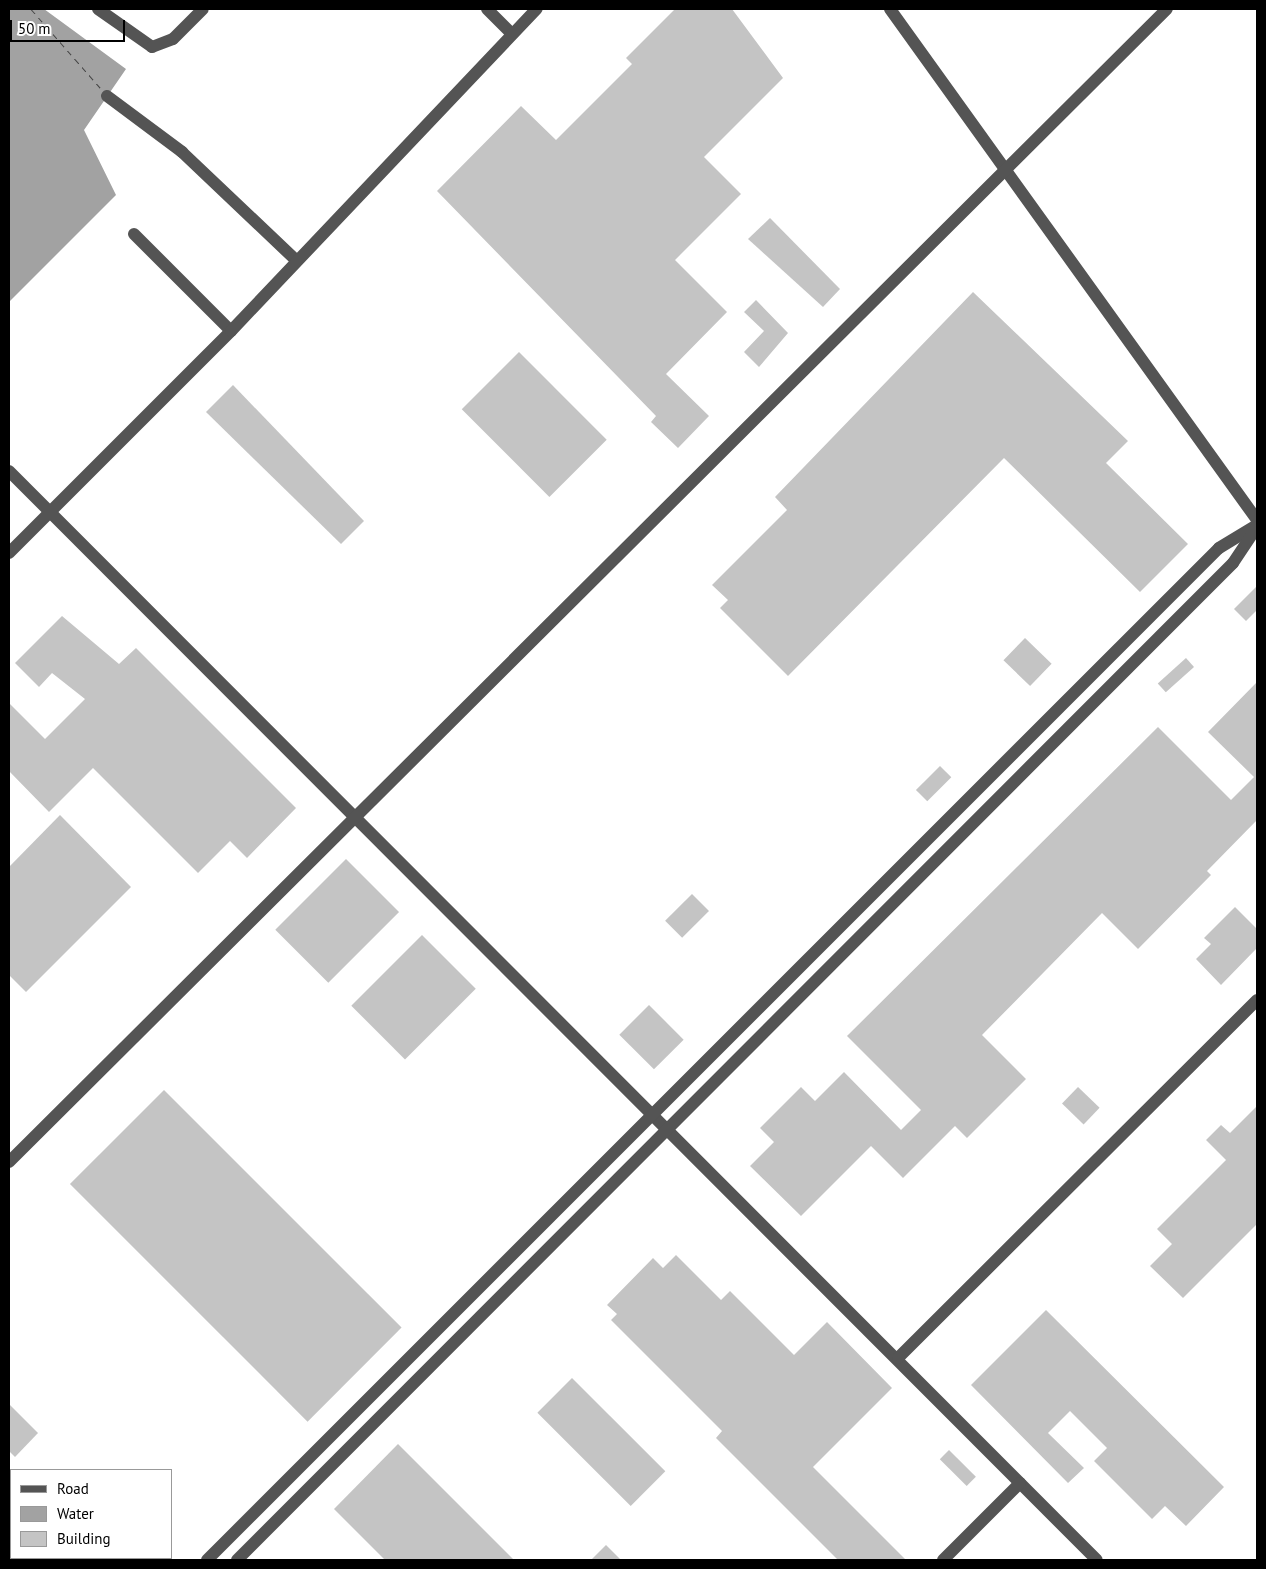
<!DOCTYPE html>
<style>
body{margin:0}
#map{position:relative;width:1266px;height:1569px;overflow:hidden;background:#fff;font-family:"PT Sans",sans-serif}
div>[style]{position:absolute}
.water>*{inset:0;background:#a2a2a2}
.ferry>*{height:1px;margin-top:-0.5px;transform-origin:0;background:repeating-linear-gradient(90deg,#434343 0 6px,transparent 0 11px)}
.building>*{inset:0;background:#c4c4c4;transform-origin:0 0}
.minor>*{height:12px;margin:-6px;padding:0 6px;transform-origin:6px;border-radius:6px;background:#545454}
span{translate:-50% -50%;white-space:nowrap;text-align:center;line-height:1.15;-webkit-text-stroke:4px #fff;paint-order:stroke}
.frame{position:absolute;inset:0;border:10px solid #000;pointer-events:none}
.legend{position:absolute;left:10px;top:1469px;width:162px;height:90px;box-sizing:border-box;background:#fff;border:1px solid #999;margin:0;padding:6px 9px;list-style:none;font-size:15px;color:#000}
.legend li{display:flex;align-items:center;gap:10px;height:25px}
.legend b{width:25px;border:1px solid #999}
.scale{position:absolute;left:10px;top:20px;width:115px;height:22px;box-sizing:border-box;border:2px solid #000;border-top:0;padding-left:6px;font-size:15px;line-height:18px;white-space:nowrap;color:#000;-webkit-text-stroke:4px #fff;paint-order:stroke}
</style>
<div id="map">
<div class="water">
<div style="clip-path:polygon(9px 9px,44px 9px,126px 69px,84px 130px,116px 195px,9px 302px)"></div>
</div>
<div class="ferry">
<div style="left:31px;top:9px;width:109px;rotate:48.7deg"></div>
</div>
<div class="building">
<div style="clip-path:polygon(675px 9px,732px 9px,783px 78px,704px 157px,741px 194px,675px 260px,727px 312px,666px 374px,709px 416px,678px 448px,651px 422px,656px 416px,437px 191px,521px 106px,556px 140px,632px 64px,626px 58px)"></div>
<div style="clip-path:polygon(770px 218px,840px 289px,823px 307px,748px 239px)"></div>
<div style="clip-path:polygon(973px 292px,1128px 441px,1106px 463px,1188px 544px,1140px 592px,1004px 458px,788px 676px,720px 608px,728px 600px,712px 585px,787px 510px,775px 497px)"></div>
<div style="clip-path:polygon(756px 300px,788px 333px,759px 367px,744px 352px,764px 331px,744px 312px)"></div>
<div style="left:519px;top:352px;width:124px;height:81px;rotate:45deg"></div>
<div style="clip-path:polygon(233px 385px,364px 521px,341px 544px,206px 412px)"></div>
<div style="clip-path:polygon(1257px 586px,1257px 610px,1246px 621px,1234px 609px)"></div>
<div style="clip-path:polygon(62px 616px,119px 664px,136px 648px,296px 808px,247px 858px,230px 841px,198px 873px,93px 768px,49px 812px,9px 771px,9px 703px,45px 739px,85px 699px,52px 673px,39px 687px,15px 663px)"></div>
<div style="left:1025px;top:638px;width:37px;height:31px;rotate:44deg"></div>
<div style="left:1186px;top:658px;width:12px;height:38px;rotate:48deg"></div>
<div style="clip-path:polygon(1257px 682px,1257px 820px,1207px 871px,1211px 875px,1138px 949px,1102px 913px,982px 1035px,1026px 1079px,967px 1138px,955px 1126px,903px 1178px,871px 1146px,801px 1216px,750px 1166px,774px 1142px,760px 1128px,801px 1087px,815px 1101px,844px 1072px,901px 1130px,921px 1110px,847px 1036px,1158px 727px,1231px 800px,1254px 777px,1208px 732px)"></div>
<div style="left:940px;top:766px;width:16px;height:34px;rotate:45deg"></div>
<div style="clip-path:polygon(60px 815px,131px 887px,26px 992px,9px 975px,9px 867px)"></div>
<div style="left:346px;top:859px;width:75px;height:100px;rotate:45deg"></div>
<div style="left:692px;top:894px;width:24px;height:38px;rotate:45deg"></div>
<div style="clip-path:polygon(1235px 907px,1257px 929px,1257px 948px,1221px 985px,1196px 959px,1211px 944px,1204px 938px)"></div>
<div style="left:422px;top:935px;width:76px;height:100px;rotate:45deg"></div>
<div style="left:649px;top:1005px;width:49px;height:42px;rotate:45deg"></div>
<div style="left:1078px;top:1087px;width:30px;height:23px;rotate:44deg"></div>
<div style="left:164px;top:1090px;width:336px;height:133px;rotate:45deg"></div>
<div style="clip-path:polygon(1257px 1106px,1257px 1224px,1183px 1298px,1150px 1266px,1172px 1244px,1157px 1229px,1226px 1160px,1206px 1140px,1221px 1125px,1230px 1133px)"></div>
<div style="clip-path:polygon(676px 1255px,721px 1300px,730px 1291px,794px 1355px,827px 1322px,892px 1388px,813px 1467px,906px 1560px,838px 1560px,716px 1438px,722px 1431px,611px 1320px,617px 1314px,607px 1305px,653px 1258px,663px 1268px)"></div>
<div style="clip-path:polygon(1046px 1310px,1224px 1487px,1186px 1526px,1165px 1506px,1152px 1519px,1094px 1461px,1107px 1448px,1070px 1411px,1048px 1433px,1084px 1468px,1068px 1483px,971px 1385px)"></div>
<div style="left:572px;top:1378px;width:132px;height:49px;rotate:45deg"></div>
<div style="clip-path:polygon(9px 1404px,38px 1433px,15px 1457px,9px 1451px)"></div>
<div style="clip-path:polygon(398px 1444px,514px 1560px,385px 1560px,334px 1509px)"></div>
<div style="left:949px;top:1450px;width:38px;height:13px;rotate:45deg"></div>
<div style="clip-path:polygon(606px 1545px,621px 1560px,591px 1560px)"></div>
</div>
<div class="minor">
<div style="left:98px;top:9px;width:66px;rotate:35.1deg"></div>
<div style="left:152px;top:47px;width:22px;rotate:-21deg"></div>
<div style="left:173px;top:39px;width:42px;rotate:-45deg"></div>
<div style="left:487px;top:9px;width:35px;rotate:45deg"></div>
<div style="left:890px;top:9px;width:629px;rotate:54.31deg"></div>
<div style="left:107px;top:96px;width:94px;rotate:36.7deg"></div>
<div style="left:182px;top:152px;width:158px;rotate:43.5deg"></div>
<div style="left:134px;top:234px;width:137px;rotate:45deg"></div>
<div style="left:9px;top:471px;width:1539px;rotate:45.03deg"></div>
<div style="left:9px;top:553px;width:314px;rotate:-45deg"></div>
<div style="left:231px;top:331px;width:444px;rotate:-46.5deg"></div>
<div style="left:9px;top:1162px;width:1634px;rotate:-44.88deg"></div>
<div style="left:898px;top:1358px;width:507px;rotate:-44.92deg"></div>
<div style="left:207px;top:1560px;width:1431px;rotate:-45deg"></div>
<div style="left:1219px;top:548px;width:44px;rotate:-31.2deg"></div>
<div style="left:237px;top:1560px;width:1409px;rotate:-45.03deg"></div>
<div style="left:1233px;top:563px;width:43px;rotate:-56.3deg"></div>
<div style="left:943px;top:1560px;width:109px;rotate:-45deg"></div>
</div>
<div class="frame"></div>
<ul class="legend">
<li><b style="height:6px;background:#545454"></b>Road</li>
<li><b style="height:14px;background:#a2a2a2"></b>Water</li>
<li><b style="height:14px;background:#c4c4c4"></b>Building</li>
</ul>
<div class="scale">50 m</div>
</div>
